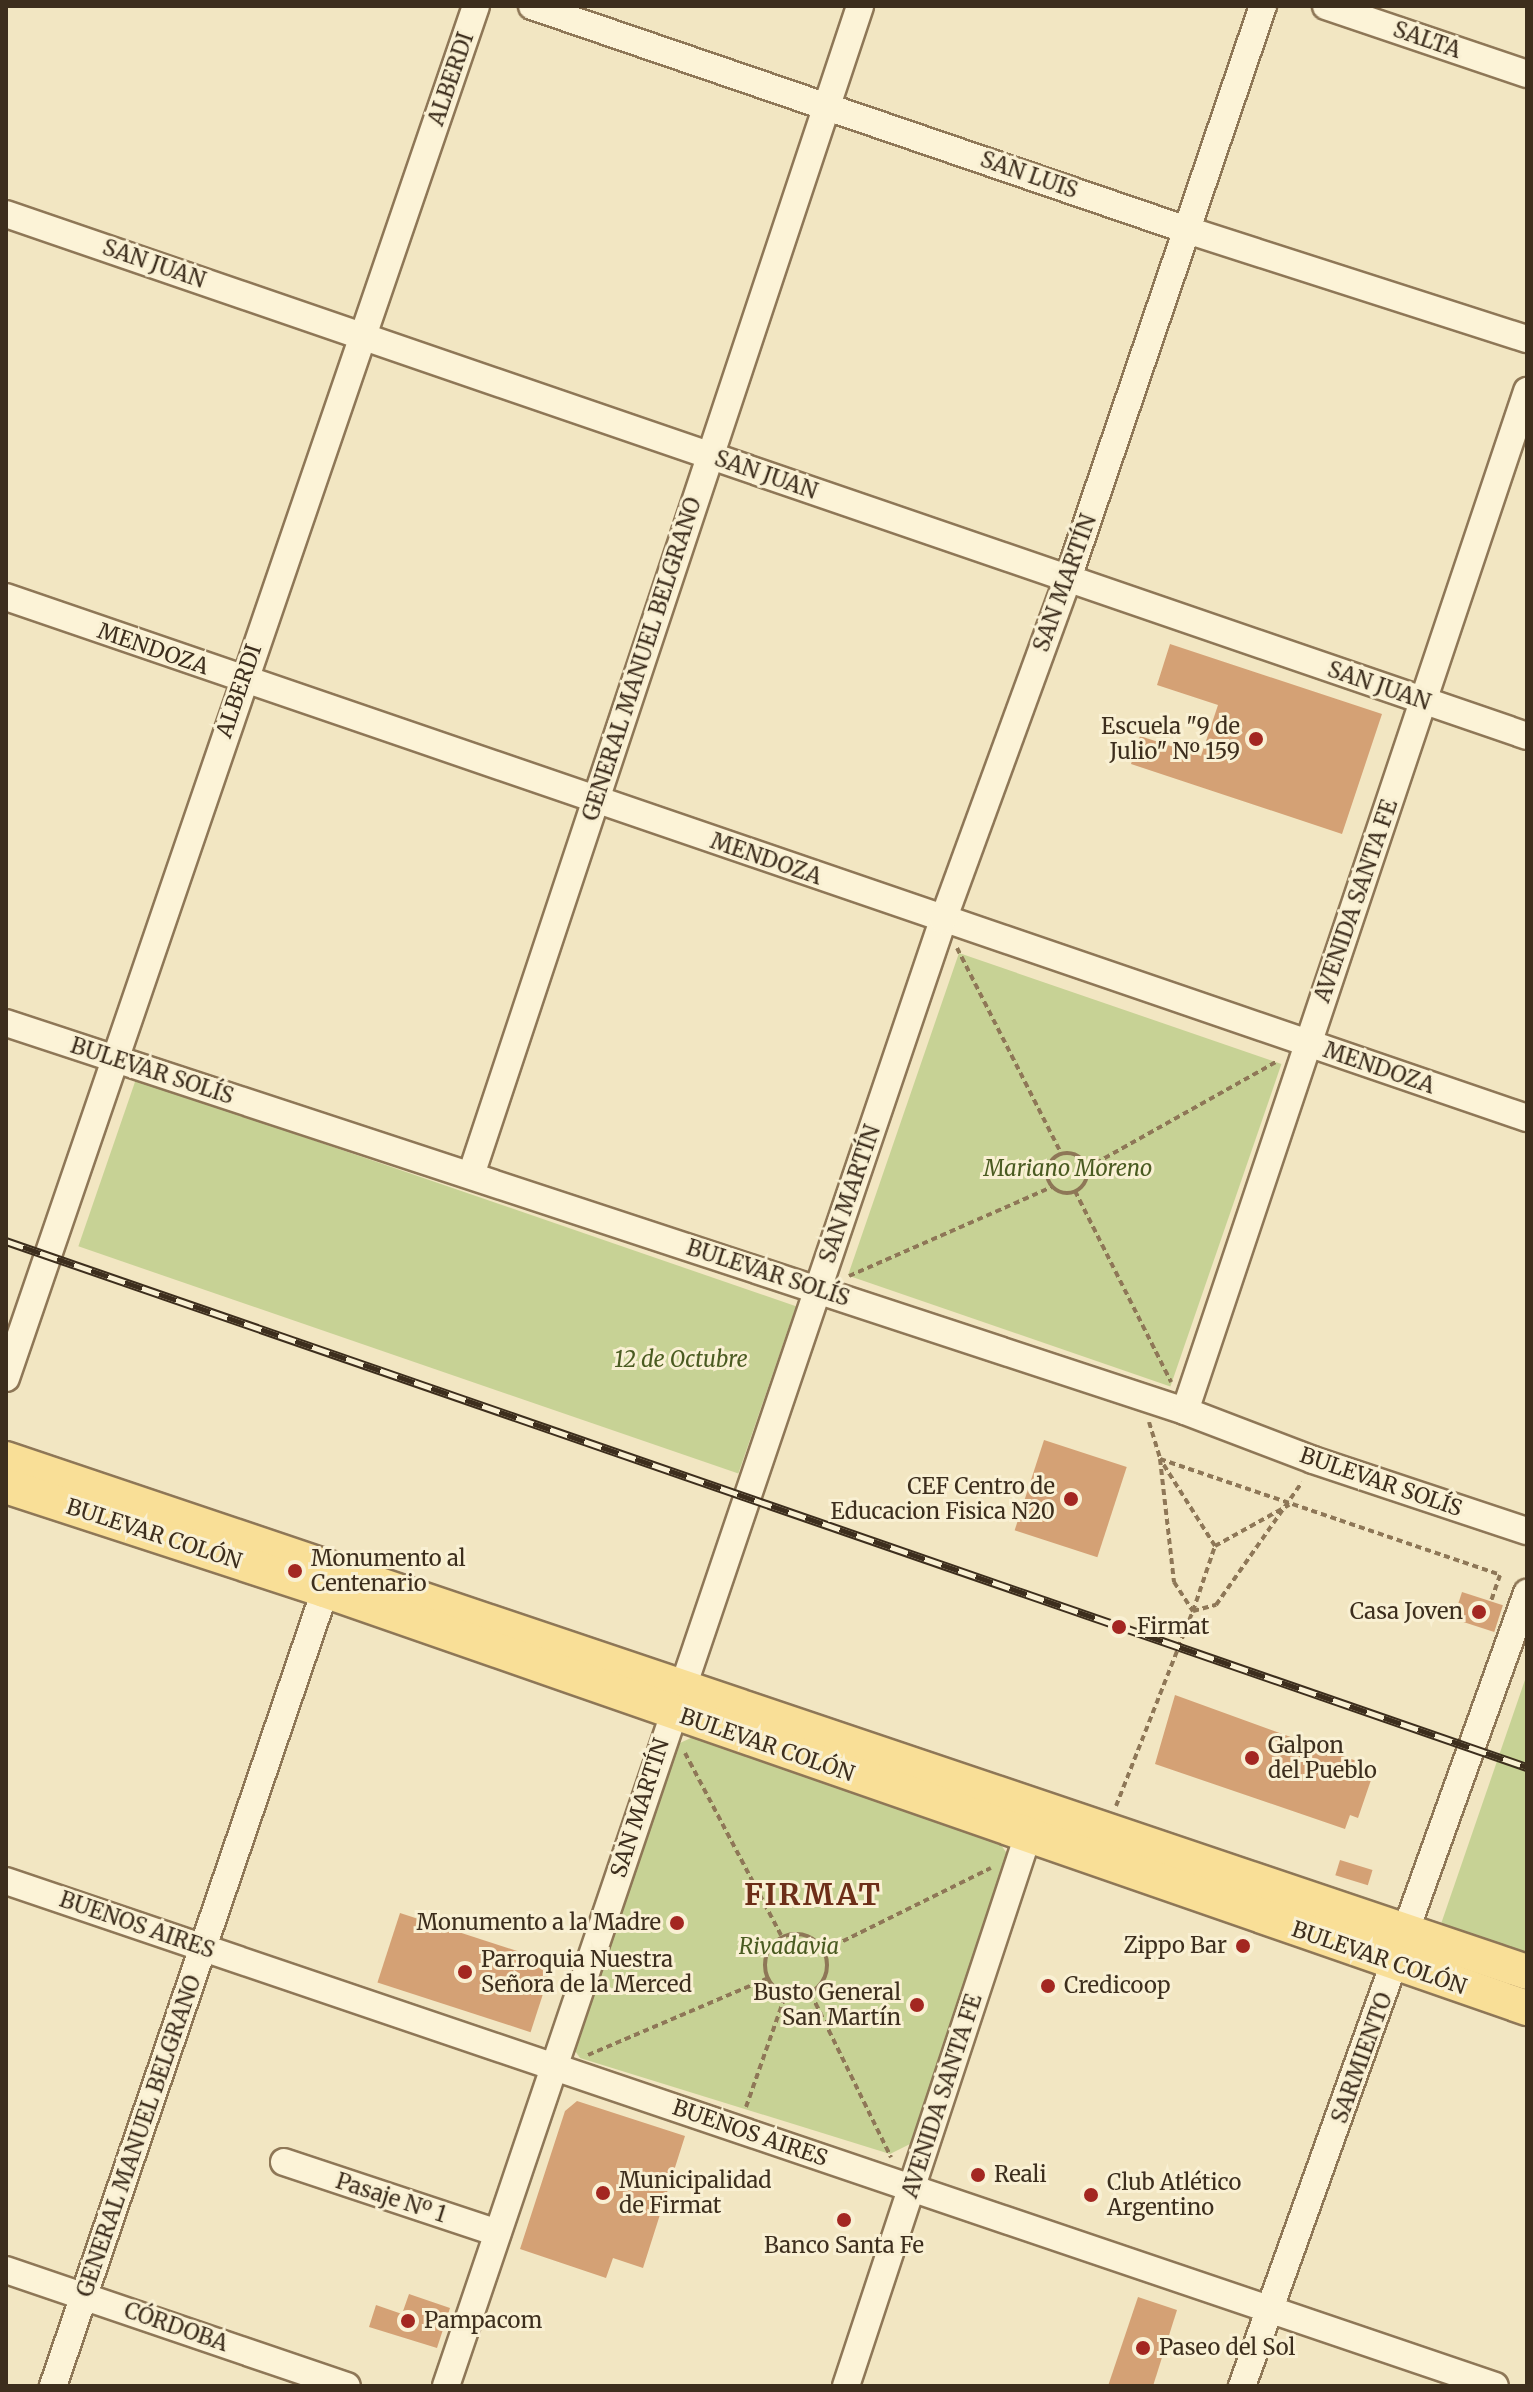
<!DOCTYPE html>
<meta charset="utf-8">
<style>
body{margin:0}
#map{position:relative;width:1533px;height:2392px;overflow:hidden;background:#f2e6c2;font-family:Merriweather,serif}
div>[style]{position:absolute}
.green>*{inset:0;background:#c7d295;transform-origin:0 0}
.building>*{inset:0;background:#d4a175;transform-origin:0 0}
.path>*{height:4px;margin-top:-2px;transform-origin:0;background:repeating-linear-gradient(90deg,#8e7757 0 6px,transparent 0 10px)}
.path>.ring{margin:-2px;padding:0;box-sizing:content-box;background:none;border:4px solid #8e7757;border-radius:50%}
.roads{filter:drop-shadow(2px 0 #8e7757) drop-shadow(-2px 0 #8e7757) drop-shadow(0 2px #8e7757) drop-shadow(0 -2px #8e7757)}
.minor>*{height:26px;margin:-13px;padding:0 13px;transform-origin:13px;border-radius:13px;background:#fcf3d7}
.major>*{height:34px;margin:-17px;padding:0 17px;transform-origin:17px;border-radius:17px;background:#f9df97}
.rail>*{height:9px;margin-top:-4.5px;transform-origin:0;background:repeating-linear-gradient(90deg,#f9f0d3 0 18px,#3d2e1d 0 36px);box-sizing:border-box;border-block:2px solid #3d2e1d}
.dots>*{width:22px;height:22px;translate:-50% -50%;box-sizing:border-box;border:4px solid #f9f0d3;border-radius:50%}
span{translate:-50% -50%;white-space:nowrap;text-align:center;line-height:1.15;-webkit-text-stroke:6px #f9f0d3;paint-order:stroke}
.street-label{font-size:22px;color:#3d2e1d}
.poi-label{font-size:22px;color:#3d2e1d}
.right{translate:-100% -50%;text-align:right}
.left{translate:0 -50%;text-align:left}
.park-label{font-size:22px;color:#4a5b21;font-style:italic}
.district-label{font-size:30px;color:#6d2e18;font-weight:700;letter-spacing:2px}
.frame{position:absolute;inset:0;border:8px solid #3d2e1d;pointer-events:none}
</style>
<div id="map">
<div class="green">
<div style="left:959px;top:953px;width:341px;height:341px;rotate:19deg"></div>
<div style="left:136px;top:1079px;width:698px;height:177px;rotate:19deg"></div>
<div style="clip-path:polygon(1527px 1674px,1527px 1953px,1441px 1924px)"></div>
<div style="clip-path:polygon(693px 1737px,997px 1839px,1010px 1858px,912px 2143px,890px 2154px,580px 2058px,573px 2048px,680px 1743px)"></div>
</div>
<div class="building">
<div style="clip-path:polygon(1170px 644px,1382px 714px,1342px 834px,1131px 764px,1140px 736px,1201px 756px,1218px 705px,1157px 685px)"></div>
<div style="left:1044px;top:1440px;width:87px;height:95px;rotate:18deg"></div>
<div style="left:1462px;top:1592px;width:43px;height:28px;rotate:18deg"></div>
<div style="clip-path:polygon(1175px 1695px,1365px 1764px,1362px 1777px,1371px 1780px,1358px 1818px,1350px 1815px,1345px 1829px,1155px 1764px)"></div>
<div style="left:1340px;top:1860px;width:34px;height:16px;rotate:17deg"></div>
<div style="left:400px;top:1913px;width:161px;height:73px;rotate:18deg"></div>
<div style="clip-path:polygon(577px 2101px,685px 2136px,643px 2268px,613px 2258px,606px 2278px,520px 2249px,565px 2111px)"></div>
<div style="clip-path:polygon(409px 2294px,450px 2308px,437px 2348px,369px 2327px,376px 2305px,402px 2314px)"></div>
<div style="clip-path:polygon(1138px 2297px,1177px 2310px,1153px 2386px,1108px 2386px)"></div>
</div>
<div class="path">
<div style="left:957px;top:948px;width:230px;rotate:63.1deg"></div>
<div class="ring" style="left:1047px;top:1153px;width:36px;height:36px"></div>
<div style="left:1087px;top:1168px;width:217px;rotate:-29.3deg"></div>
<div style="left:1075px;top:1191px;width:214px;rotate:63.3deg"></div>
<div style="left:849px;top:1276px;width:222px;rotate:-23.7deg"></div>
<div style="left:1149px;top:1422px;width:39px;rotate:73deg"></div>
<div style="left:1160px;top:1459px;width:124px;rotate:83.5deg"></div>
<div style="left:1174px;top:1582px;width:35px;rotate:57deg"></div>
<div style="left:1215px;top:1546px;width:103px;rotate:-122.3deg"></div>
<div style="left:1160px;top:1459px;width:359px;rotate:18.8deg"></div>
<div style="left:1500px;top:1575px;width:28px;rotate:109deg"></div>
<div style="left:1193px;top:1611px;width:69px;rotate:-71.3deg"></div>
<div style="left:1215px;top:1546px;width:85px;rotate:-29deg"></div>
<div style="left:685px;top:1753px;width:206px;rotate:62.2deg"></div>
<div style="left:1116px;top:1806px;width:210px;rotate:-68.5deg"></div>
<div style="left:1193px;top:1611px;width:24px;rotate:-15deg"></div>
<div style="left:1216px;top:1605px;width:150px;rotate:-55deg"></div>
<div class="ring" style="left:765px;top:1934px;width:58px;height:58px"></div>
<div style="left:825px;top:1950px;width:185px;rotate:-26.3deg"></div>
<div style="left:811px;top:1994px;width:182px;rotate:63.9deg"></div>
<div style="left:588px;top:2055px;width:194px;rotate:-23.1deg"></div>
<div style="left:746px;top:2107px;width:118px;rotate:-70.6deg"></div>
</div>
<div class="roads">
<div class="minor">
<div style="left:532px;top:6px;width:692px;rotate:18.88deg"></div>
<div style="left:1187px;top:230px;width:357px;rotate:17.8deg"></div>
<div style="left:1326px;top:6px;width:212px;rotate:18.7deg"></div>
<div style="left:6px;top:214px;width:1608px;rotate:18.94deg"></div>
<div style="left:6px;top:597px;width:1608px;rotate:18.91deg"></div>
<div style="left:6px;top:1023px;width:1241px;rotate:18.22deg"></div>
<div style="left:1185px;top:1411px;width:137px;rotate:20.9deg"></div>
<div style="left:1313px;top:1460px;width:225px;rotate:18.4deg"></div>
<div style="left:471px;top:1175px;width:1232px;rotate:-71.59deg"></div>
<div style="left:6px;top:1378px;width:1450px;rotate:-71.09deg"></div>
<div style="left:1185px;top:1411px;width:1076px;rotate:-71.46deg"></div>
<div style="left:6px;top:1881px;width:1572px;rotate:18.73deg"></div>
<div style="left:284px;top:2162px;width:225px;rotate:18.4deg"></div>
<div style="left:6px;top:2270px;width:360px;rotate:18.8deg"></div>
<div style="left:53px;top:2386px;width:856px;rotate:-71.12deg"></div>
<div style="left:446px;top:2386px;width:1548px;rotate:-71.27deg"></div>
<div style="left:943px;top:920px;width:361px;rotate:-69.9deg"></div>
<div style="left:1067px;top:581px;width:607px;rotate:-71.18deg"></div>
<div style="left:846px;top:2386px;width:596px;rotate:-71.72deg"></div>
<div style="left:1242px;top:2386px;width:843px;rotate:-70.23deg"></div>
</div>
<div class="major">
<div style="left:6px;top:1459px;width:1605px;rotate:18.64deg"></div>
<div style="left:6px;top:1486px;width:335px;rotate:18.1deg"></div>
<div style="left:324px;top:1590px;width:1274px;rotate:19.16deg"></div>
</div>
</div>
<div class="rail">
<div style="left:6px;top:1241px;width:1609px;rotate:19.08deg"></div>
</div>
<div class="dots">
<div style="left:1256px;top:739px;background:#a32721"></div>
<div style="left:1071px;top:1499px;background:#a32721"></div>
<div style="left:295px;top:1571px;background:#a32721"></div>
<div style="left:1479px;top:1612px;background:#a32721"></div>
<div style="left:1119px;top:1627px;background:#a32721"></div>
<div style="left:1252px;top:1758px;background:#a32721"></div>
<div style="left:677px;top:1923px;background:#a32721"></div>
<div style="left:1243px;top:1946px;background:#a32721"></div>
<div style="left:465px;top:1972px;background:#a32721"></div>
<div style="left:1048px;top:1986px;background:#a32721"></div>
<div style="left:917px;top:2005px;background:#a32721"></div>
<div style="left:978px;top:2175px;background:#a32721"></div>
<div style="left:603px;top:2193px;background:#a32721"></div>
<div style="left:1091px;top:2195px;background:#a32721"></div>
<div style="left:844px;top:2220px;background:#a32721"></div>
<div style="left:408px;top:2321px;background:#a32721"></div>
<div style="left:1143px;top:2348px;background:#a32721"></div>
</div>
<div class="street-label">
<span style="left:1427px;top:40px;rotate:19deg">SALTA</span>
<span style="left:451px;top:79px;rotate:-71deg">ALBERDI</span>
<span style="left:1029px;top:175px;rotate:19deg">SAN LUIS</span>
<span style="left:154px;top:264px;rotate:19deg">SAN JUAN</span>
<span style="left:766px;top:475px;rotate:19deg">SAN JUAN</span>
<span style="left:1065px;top:583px;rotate:-70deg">SAN MARTÍN</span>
<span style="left:153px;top:649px;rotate:19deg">MENDOZA</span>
<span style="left:642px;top:659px;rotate:-72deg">GENERAL MANUEL BELGRANO</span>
<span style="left:1379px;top:686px;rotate:19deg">SAN JUAN</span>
<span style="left:239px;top:691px;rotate:-71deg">ALBERDI</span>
<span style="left:766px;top:859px;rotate:19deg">MENDOZA</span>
<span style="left:1356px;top:901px;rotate:-71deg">AVENIDA SANTA FE</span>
<span style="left:1379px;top:1068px;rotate:19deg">MENDOZA</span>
<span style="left:152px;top:1071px;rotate:18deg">BULEVAR SOLÍS</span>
<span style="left:850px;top:1194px;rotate:-71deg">SAN MARTÍN</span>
<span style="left:768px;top:1273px;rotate:18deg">BULEVAR SOLÍS</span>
<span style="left:1381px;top:1482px;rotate:19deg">BULEVAR SOLÍS</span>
<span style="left:154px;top:1534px;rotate:18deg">BULEVAR COLÓN</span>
<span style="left:767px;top:1745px;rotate:19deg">BULEVAR COLÓN</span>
<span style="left:640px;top:1808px;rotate:-72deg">SAN MARTÍN</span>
<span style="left:137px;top:1925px;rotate:19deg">BUENOS AIRES</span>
<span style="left:1379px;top:1958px;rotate:19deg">BULEVAR COLÓN</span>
<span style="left:1362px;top:2058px;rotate:-70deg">SARMIENTO</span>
<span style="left:942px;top:2096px;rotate:-72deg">AVENIDA SANTA FE</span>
<span style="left:750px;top:2133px;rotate:19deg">BUENOS AIRES</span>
<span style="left:139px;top:2136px;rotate:-71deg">GENERAL MANUEL BELGRANO</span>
<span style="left:391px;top:2198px;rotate:18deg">Pasaje Nº 1</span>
<span style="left:176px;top:2327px;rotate:19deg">CÓRDOBA</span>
</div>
<div class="poi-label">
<span class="right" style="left:1240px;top:739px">Escuela "9 de<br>Julio" Nº 159</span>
<span class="right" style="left:1055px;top:1499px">CEF Centro de<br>Educacion Fisica N20</span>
<span class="left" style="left:311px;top:1571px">Monumento al<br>Centenario</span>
<span class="right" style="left:1463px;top:1612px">Casa Joven</span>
<span class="left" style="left:1137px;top:1627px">Firmat</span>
<span class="left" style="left:1268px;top:1758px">Galpon<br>del Pueblo</span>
<span class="right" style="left:661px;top:1923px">Monumento a la Madre</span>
<span class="right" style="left:1227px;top:1946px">Zippo Bar</span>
<span class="left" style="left:481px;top:1972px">Parroquia Nuestra<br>Señora de la Merced</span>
<span class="left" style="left:1064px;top:1986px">Credicoop</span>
<span class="right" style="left:901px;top:2005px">Busto General<br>San Martín</span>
<span class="left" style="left:994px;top:2175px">Reali</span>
<span class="left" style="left:619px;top:2193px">Municipalidad<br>de Firmat</span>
<span class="left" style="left:1107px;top:2195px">Club Atlético<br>Argentino</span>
<span style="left:844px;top:2246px">Banco Santa Fe</span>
<span class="left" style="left:424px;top:2321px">Pampacom</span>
<span class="left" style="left:1159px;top:2348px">Paseo del Sol</span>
</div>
<div class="park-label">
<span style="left:1068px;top:1169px">Mariano Moreno</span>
<span style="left:681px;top:1360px">12 de Octubre</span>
<span style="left:789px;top:1947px">Rivadavia</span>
</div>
<div class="district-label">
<span style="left:813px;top:1894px">FIRMAT</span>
</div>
<div class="frame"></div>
</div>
